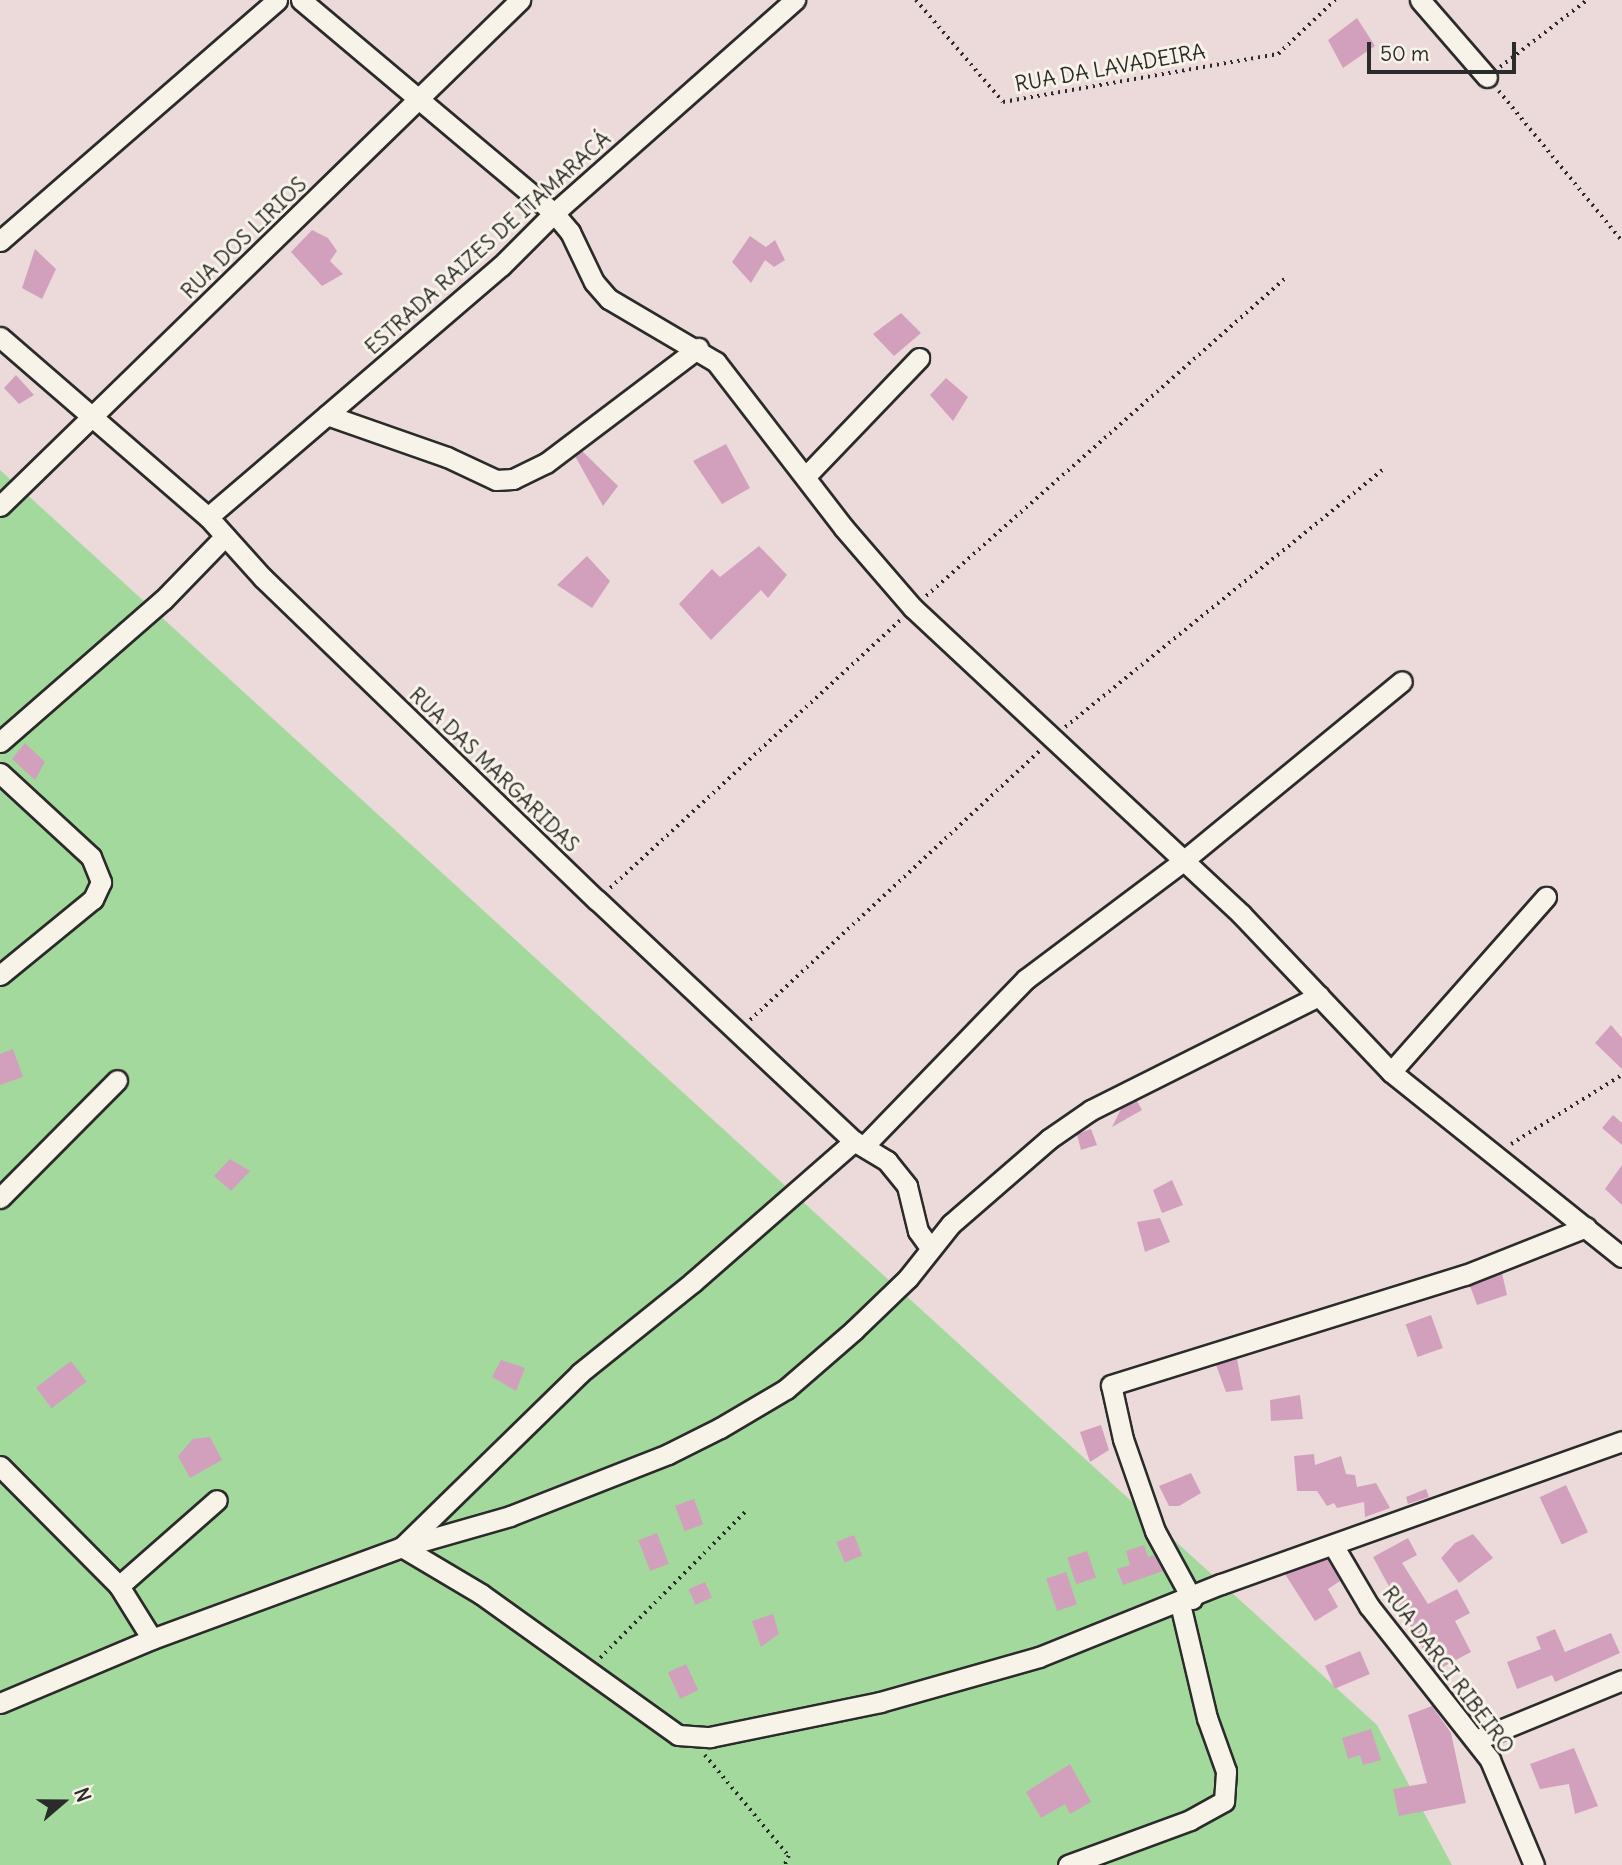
<!DOCTYPE html>
<meta charset="utf-8">
<style>
body{margin:0}
#map{position:relative;width:1622px;height:1865px;overflow:hidden;background:#ecdadb;font-family:Delius,sans-serif}
div>[style]{position:absolute}
.green>*{inset:0;background:#a3d99d}
.building>*{inset:0;background:#d2a0bd;transform-origin:0 0}
.path>*{height:3.5px;margin-top:-1.75px;transform-origin:0;background:repeating-linear-gradient(90deg,#2b2b2b 0 2px,transparent 0 7px)}
.roads{filter:drop-shadow(2px 0 #2b2b2b) drop-shadow(-2px 0 #2b2b2b) drop-shadow(0 2px #2b2b2b) drop-shadow(0 -2px #2b2b2b)}
.minor>*{height:19px;margin:-9.5px;padding:0 9.5px;transform-origin:9.5px;border-radius:9.5px;background:#f7f3e8}
span{translate:-50% -50%;white-space:nowrap;text-align:center;line-height:1.15;-webkit-text-stroke:6px #f7f3e8;paint-order:stroke}
.street-label{font-size:21px;color:#2b2b2b}
.north{position:absolute;left:28px;top:1767px;width:70px;height:70px;-webkit-text-stroke:5px #f7f3e8;paint-order:stroke;rotate:70deg;font-size:19px;font-weight:700;line-height:28px;text-align:center;color:#2b2b2b}
.north::after{content:'';display:block;margin:auto;width:24px;height:32px;background:#2b2b2b;clip-path:polygon(50% 0,100% 100%,50% 72%,0 100%)}
.scale{position:absolute;left:1367px;top:42px;width:149px;height:32px;box-sizing:border-box;border:4px solid #2b2b2b;border-top:0;padding-left:9px;font-size:21px;line-height:24px;white-space:nowrap;color:#2b2b2b;-webkit-text-stroke:5px #f7f3e8;paint-order:stroke}
</style>
<div id="map">
<div class="green">
<div style="clip-path:polygon(0 470px,1377px 1725px,1452px 1865px,0 1865px)"></div>
</div>
<div class="building">
<div style="clip-path:polygon(1357px 18px,1375px 46px,1343px 68px,1328px 40px)"></div>
<div style="clip-path:polygon(312px 230px,328px 238px,337px 251px,330px 261px,343px 274px,322px 286px,291px 252px)"></div>
<div style="clip-path:polygon(750px 236px,766px 247px,775px 240px,785px 260px,774px 267px,765px 260px,751px 283px,732px 262px)"></div>
<div style="clip-path:polygon(35px 249px,56px 269px,42px 299px,22px 288px)"></div>
<div style="clip-path:polygon(901px 313px,921px 333px,894px 356px,873px 334px)"></div>
<div style="clip-path:polygon(16px 375px,34px 395px,19px 404px,4px 388px)"></div>
<div style="clip-path:polygon(946px 378px,968px 397px,953px 421px,930px 395px)"></div>
<div style="clip-path:polygon(726px 444px,750px 488px,722px 504px,693px 461px)"></div>
<div style="clip-path:polygon(582px 451px,618px 486px,603px 506px,575px 456px)"></div>
<div style="clip-path:polygon(759px 546px,787px 575px,768px 598px,761px 590px,711px 640px,679px 604px,712px 569px,720px 577px)"></div>
<div style="clip-path:polygon(587px 556px,610px 581px,592px 608px,557px 585px)"></div>
<div style="clip-path:polygon(25px 743px,45px 762px,35px 780px,12px 759px)"></div>
<div style="clip-path:polygon(1611px 1025px,1622px 1038px,1622px 1069px,1595px 1043px)"></div>
<div style="clip-path:polygon(13px 1049px,23px 1077px,0 1085px,0 1054px)"></div>
<div style="clip-path:polygon(1137px 1101px,1142px 1110px,1112px 1127px,1121px 1109px)"></div>
<div style="clip-path:polygon(1613px 1115px,1622px 1123px,1622px 1145px,1602px 1128px)"></div>
<div style="clip-path:polygon(1091px 1129px,1097px 1145px,1081px 1150px,1077px 1134px)"></div>
<div style="clip-path:polygon(230px 1159px,250px 1171px,231px 1191px,214px 1176px)"></div>
<div style="clip-path:polygon(1622px 1165px,1622px 1205px,1605px 1189px)"></div>
<div style="clip-path:polygon(1172px 1180px,1183px 1205px,1162px 1213px,1153px 1190px)"></div>
<div style="clip-path:polygon(1160px 1218px,1170px 1242px,1145px 1252px,1137px 1222px)"></div>
<div style="clip-path:polygon(1502px 1273px,1507px 1295px,1477px 1305px,1470px 1286px)"></div>
<div style="left:1431px;top:1315px;width:35px;height:27px;rotate:70deg"></div>
<div style="clip-path:polygon(1237px 1359px,1243px 1390px,1226px 1392px,1216px 1365px)"></div>
<div style="clip-path:polygon(501px 1360px,525px 1368px,516px 1391px,492px 1377px)"></div>
<div style="left:71px;top:1361px;width:26px;height:44px;rotate:53deg"></div>
<div style="clip-path:polygon(1300px 1395px,1303px 1419px,1271px 1421px,1270px 1400px)"></div>
<div style="clip-path:polygon(1101px 1425px,1109px 1450px,1090px 1462px,1080px 1432px)"></div>
<div style="clip-path:polygon(210px 1437px,222px 1460px,190px 1478px,178px 1456px,193px 1439px)"></div>
<div style="clip-path:polygon(1314px 1454px,1315px 1465px,1341px 1456px,1346px 1474px,1355px 1475px,1357px 1487px,1376px 1483px,1390px 1508px,1365px 1517px,1364px 1502px,1337px 1508px,1334px 1503px,1327px 1506px,1317px 1491px,1297px 1491px,1294px 1456px)"></div>
<div style="clip-path:polygon(1191px 1473px,1201px 1493px,1179px 1506px,1169px 1506px,1159px 1486px)"></div>
<div style="left:1566px;top:1485px;width:52px;height:29px;rotate:65deg"></div>
<div style="clip-path:polygon(1426px 1489px,1429px 1497px,1408px 1504px,1406px 1497px)"></div>
<div style="left:694px;top:1499px;width:27px;height:20px;rotate:70deg"></div>
<div style="left:657px;top:1533px;width:33px;height:20px;rotate:69deg"></div>
<div style="clip-path:polygon(1473px 1534px,1493px 1558px,1459px 1583px,1441px 1558px,1455px 1543px)"></div>
<div style="left:854px;top:1535px;width:22px;height:19px;rotate:68deg"></div>
<div style="clip-path:polygon(1408px 1538px,1417px 1555px,1402px 1563px,1428px 1604px,1457px 1589px,1470px 1613px,1455px 1621px,1471px 1652px,1435px 1671px,1373px 1557px)"></div>
<div style="clip-path:polygon(1144px 1545px,1148px 1557px,1154px 1555px,1163px 1571px,1123px 1585px,1117px 1569px,1130px 1565px,1126px 1551px)"></div>
<div style="left:1087px;top:1551px;width:28px;height:21px;rotate:71deg"></div>
<div style="clip-path:polygon(1327px 1559px,1340px 1581px,1328px 1589px,1338px 1607px,1315px 1621px,1285px 1574px)"></div>
<div style="left:1066px;top:1572px;width:34px;height:21px;rotate:71deg"></div>
<div style="left:705px;top:1582px;width:17px;height:18px;rotate:66deg"></div>
<div style="clip-path:polygon(773px 1614px,779px 1634px,761px 1647px,752px 1621px)"></div>
<div style="clip-path:polygon(1555px 1629px,1565px 1652px,1611px 1633px,1620px 1653px,1555px 1682px,1552px 1675px,1517px 1689px,1507px 1662px,1541px 1649px,1536px 1637px)"></div>
<div style="left:1360px;top:1651px;width:25px;height:38px;rotate:67deg"></div>
<div style="left:686px;top:1664px;width:29px;height:20px;rotate:65deg"></div>
<div style="clip-path:polygon(1432px 1706px,1451px 1733px,1466px 1803px,1399px 1816px,1393px 1789px,1427px 1783px,1408px 1715px)"></div>
<div style="clip-path:polygon(1371px 1729px,1381px 1760px,1363px 1765px,1360px 1755px,1348px 1759px,1342px 1738px)"></div>
<div style="clip-path:polygon(1574px 1748px,1598px 1806px,1575px 1814px,1569px 1784px,1540px 1789px,1530px 1764px)"></div>
<div style="clip-path:polygon(1070px 1764px,1091px 1802px,1070px 1814px,1065px 1804px,1041px 1818px,1026px 1792px)"></div>
</div>
<div class="path">
<div style="left:916px;top:0;width:134px;rotate:49.5deg"></div>
<div style="left:1003px;top:102px;width:279px;rotate:-9.9deg"></div>
<div style="left:1278px;top:54px;width:79px;rotate:-43.5deg"></div>
<div style="left:1500px;top:67px;width:110px;rotate:-37.6deg"></div>
<div style="left:1499px;top:91px;width:194px;rotate:50.6deg"></div>
<div style="left:926px;top:596px;width:481px;rotate:-41.5deg"></div>
<div style="left:1065px;top:727px;width:410px;rotate:-39deg"></div>
<div style="left:610px;top:888px;width:395px;rotate:-42.7deg"></div>
<div style="left:750px;top:1020px;width:395px;rotate:-42.9deg"></div>
<div style="left:1511px;top:1144px;width:131px;rotate:-31.9deg"></div>
<div style="left:600px;top:1658px;width:209px;rotate:-45.2deg"></div>
<div style="left:705px;top:1755px;width:131px;rotate:50.3deg"></div>
<div style="left:789px;top:1856px;width:10px;rotate:114deg"></div>
</div>
<div class="roads">
<div class="minor">
<div style="left:301px;top:0;width:331px;rotate:40.1deg"></div>
<div style="left:554px;top:213px;width:25px;rotate:50deg"></div>
<div style="left:570px;top:232px;width:55px;rotate:64.4deg"></div>
<div style="left:594px;top:282px;width:23px;rotate:49deg"></div>
<div style="left:609px;top:299px;width:124px;rotate:30.5deg"></div>
<div style="left:716px;top:362px;width:208px;rotate:52.4deg"></div>
<div style="left:843px;top:527px;width:107px;rotate:49.2deg"></div>
<div style="left:913px;top:608px;width:449px;rotate:43deg"></div>
<div style="left:1241px;top:914px;width:218px;rotate:46.5deg"></div>
<div style="left:1391px;top:1072px;width:296px;rotate:38.7deg"></div>
<div style="left:1420px;top:0;width:102px;rotate:49deg"></div>
<div style="left:0;top:241px;width:367px;rotate:-41deg"></div>
<div style="left:0;top:337px;width:275px;rotate:40.9deg"></div>
<div style="left:208px;top:517px;width:82px;rotate:48deg"></div>
<div style="left:263px;top:578px;width:464px;rotate:44deg"></div>
<div style="left:597px;top:900px;width:352px;rotate:43.2deg"></div>
<div style="left:854px;top:1141px;width:39px;rotate:31deg"></div>
<div style="left:887px;top:1161px;width:32px;rotate:51deg"></div>
<div style="left:907px;top:1186px;width:46px;rotate:76.3deg"></div>
<div style="left:918px;top:1231px;width:22px;rotate:54deg"></div>
<div style="left:327px;top:415px;width:127px;rotate:19.3deg"></div>
<div style="left:447px;top:457px;width:54px;rotate:25.1deg"></div>
<div style="left:496px;top:480px;width:17px;rotate:-3deg"></div>
<div style="left:513px;top:479px;width:37px;rotate:-26deg"></div>
<div style="left:546px;top:463px;width:191px;rotate:-37.1deg"></div>
<div style="left:805px;top:477px;width:165px;rotate:-46.2deg"></div>
<div style="left:0;top:506px;width:726px;rotate:-44.22deg"></div>
<div style="left:208px;top:517px;width:386px;rotate:-40.6deg"></div>
<div style="left:501px;top:266px;width:75px;rotate:-45deg"></div>
<div style="left:554px;top:213px;width:322px;rotate:-41.5deg"></div>
<div style="left:0;top:742px;width:216px;rotate:-41.1deg"></div>
<div style="left:163px;top:600px;width:89px;rotate:-45.9deg"></div>
<div style="left:0;top:773px;width:124px;rotate:42.7deg"></div>
<div style="left:91px;top:857px;width:27px;rotate:68deg"></div>
<div style="left:101px;top:882px;width:19px;rotate:115deg"></div>
<div style="left:93px;top:899px;width:120px;rotate:140.7deg"></div>
<div style="left:1391px;top:1072px;width:234px;rotate:-48.5deg"></div>
<div style="left:864px;top:1146px;width:233px;rotate:-45.9deg"></div>
<div style="left:1026px;top:979px;width:196px;rotate:-36.9deg"></div>
<div style="left:1183px;top:861px;width:283px;rotate:-39.4deg"></div>
<div style="left:0;top:1198px;width:166px;rotate:-45.2deg"></div>
<div style="left:0;top:1466px;width:169px;rotate:45.2deg"></div>
<div style="left:119px;top:1586px;width:62px;rotate:58.1deg"></div>
<div style="left:1333px;top:1545px;width:71px;rotate:59.5deg"></div>
<div style="left:1369px;top:1606px;width:196px;rotate:51.8deg"></div>
<div style="left:1490px;top:1760px;width:114px;rotate:67.3deg"></div>
<div style="left:403px;top:1546px;width:248px;rotate:-44.3deg"></div>
<div style="left:580px;top:1373px;width:145px;rotate:-38.8deg"></div>
<div style="left:693px;top:1282px;width:214px;rotate:-41.2deg"></div>
<div style="left:402px;top:1547px;width:92px;rotate:30.7deg"></div>
<div style="left:481px;top:1594px;width:242px;rotate:35.6deg"></div>
<div style="left:678px;top:1735px;width:32px;rotate:4deg"></div>
<div style="left:710px;top:1737px;width:174px;rotate:-11.6deg"></div>
<div style="left:880px;top:1702px;width:165px;rotate:-15.8deg"></div>
<div style="left:1039px;top:1657px;width:196px;rotate:-21.9deg"></div>
<div style="left:1221px;top:1584px;width:426px;rotate:-19.6deg"></div>
<div style="left:119px;top:1586px;width:130px;rotate:-41.3deg"></div>
<div style="left:1192px;top:1599px;width:77px;rotate:-118.6deg"></div>
<div style="left:1155px;top:1531px;width:97px;rotate:-109.2deg"></div>
<div style="left:1123px;top:1439px;width:55px;rotate:-102.5deg"></div>
<div style="left:1111px;top:1385px;width:371px;rotate:-17.3deg"></div>
<div style="left:1465px;top:1275px;width:130px;rotate:-21.6deg"></div>
<div style="left:0;top:1703px;width:165px;rotate:-22.8deg"></div>
<div style="left:152px;top:1639px;width:266px;rotate:-20.2deg"></div>
<div style="left:402px;top:1547px;width:112px;rotate:-16deg"></div>
<div style="left:510px;top:1516px;width:170px;rotate:-21.4deg"></div>
<div style="left:668px;top:1454px;width:58px;rotate:-26.6deg"></div>
<div style="left:720px;top:1428px;width:77px;rotate:-30.6deg"></div>
<div style="left:786px;top:1389px;width:90px;rotate:-40.9deg"></div>
<div style="left:854px;top:1330px;width:75px;rotate:-43.9deg"></div>
<div style="left:908px;top:1278px;width:69px;rotate:-51.5deg"></div>
<div style="left:951px;top:1224px;width:130px;rotate:-40.9deg"></div>
<div style="left:1049px;top:1139px;width:51px;rotate:-34.6deg"></div>
<div style="left:1091px;top:1110px;width:255px;rotate:-26.6deg"></div>
<div style="left:1476px;top:1740px;width:158px;rotate:-22.3deg"></div>
<div style="left:1068px;top:1865px;width:130px;rotate:-20.2deg"></div>
<div style="left:1190px;top:1820px;width:39px;rotate:-29deg"></div>
<div style="left:1224px;top:1801px;width:30px;rotate:-86deg"></div>
<div style="left:1226px;top:1771px;width:56px;rotate:-109.7deg"></div>
<div style="left:1207px;top:1718px;width:117px;rotate:-103.3deg"></div>
</div>
</div>
<div class="street-label">
<span style="left:1110px;top:68px;rotate:-10deg">RUA DA LAVADEIRA</span>
<span style="left:244px;top:238px;rotate:-44deg">RUA DOS LIRIOS</span>
<span style="left:488px;top:243px;rotate:-42deg">ESTRADA RAIZES DE ITAMARACÁ</span>
<span style="left:494px;top:770px;rotate:44deg">RUA DAS MARGARIDAS</span>
<span style="left:1448px;top:1670px;rotate:53deg">RUA DARCI RIBEIRO</span>
</div>
<div class="north">N</div>
<div class="scale">50 m</div>
</div>
